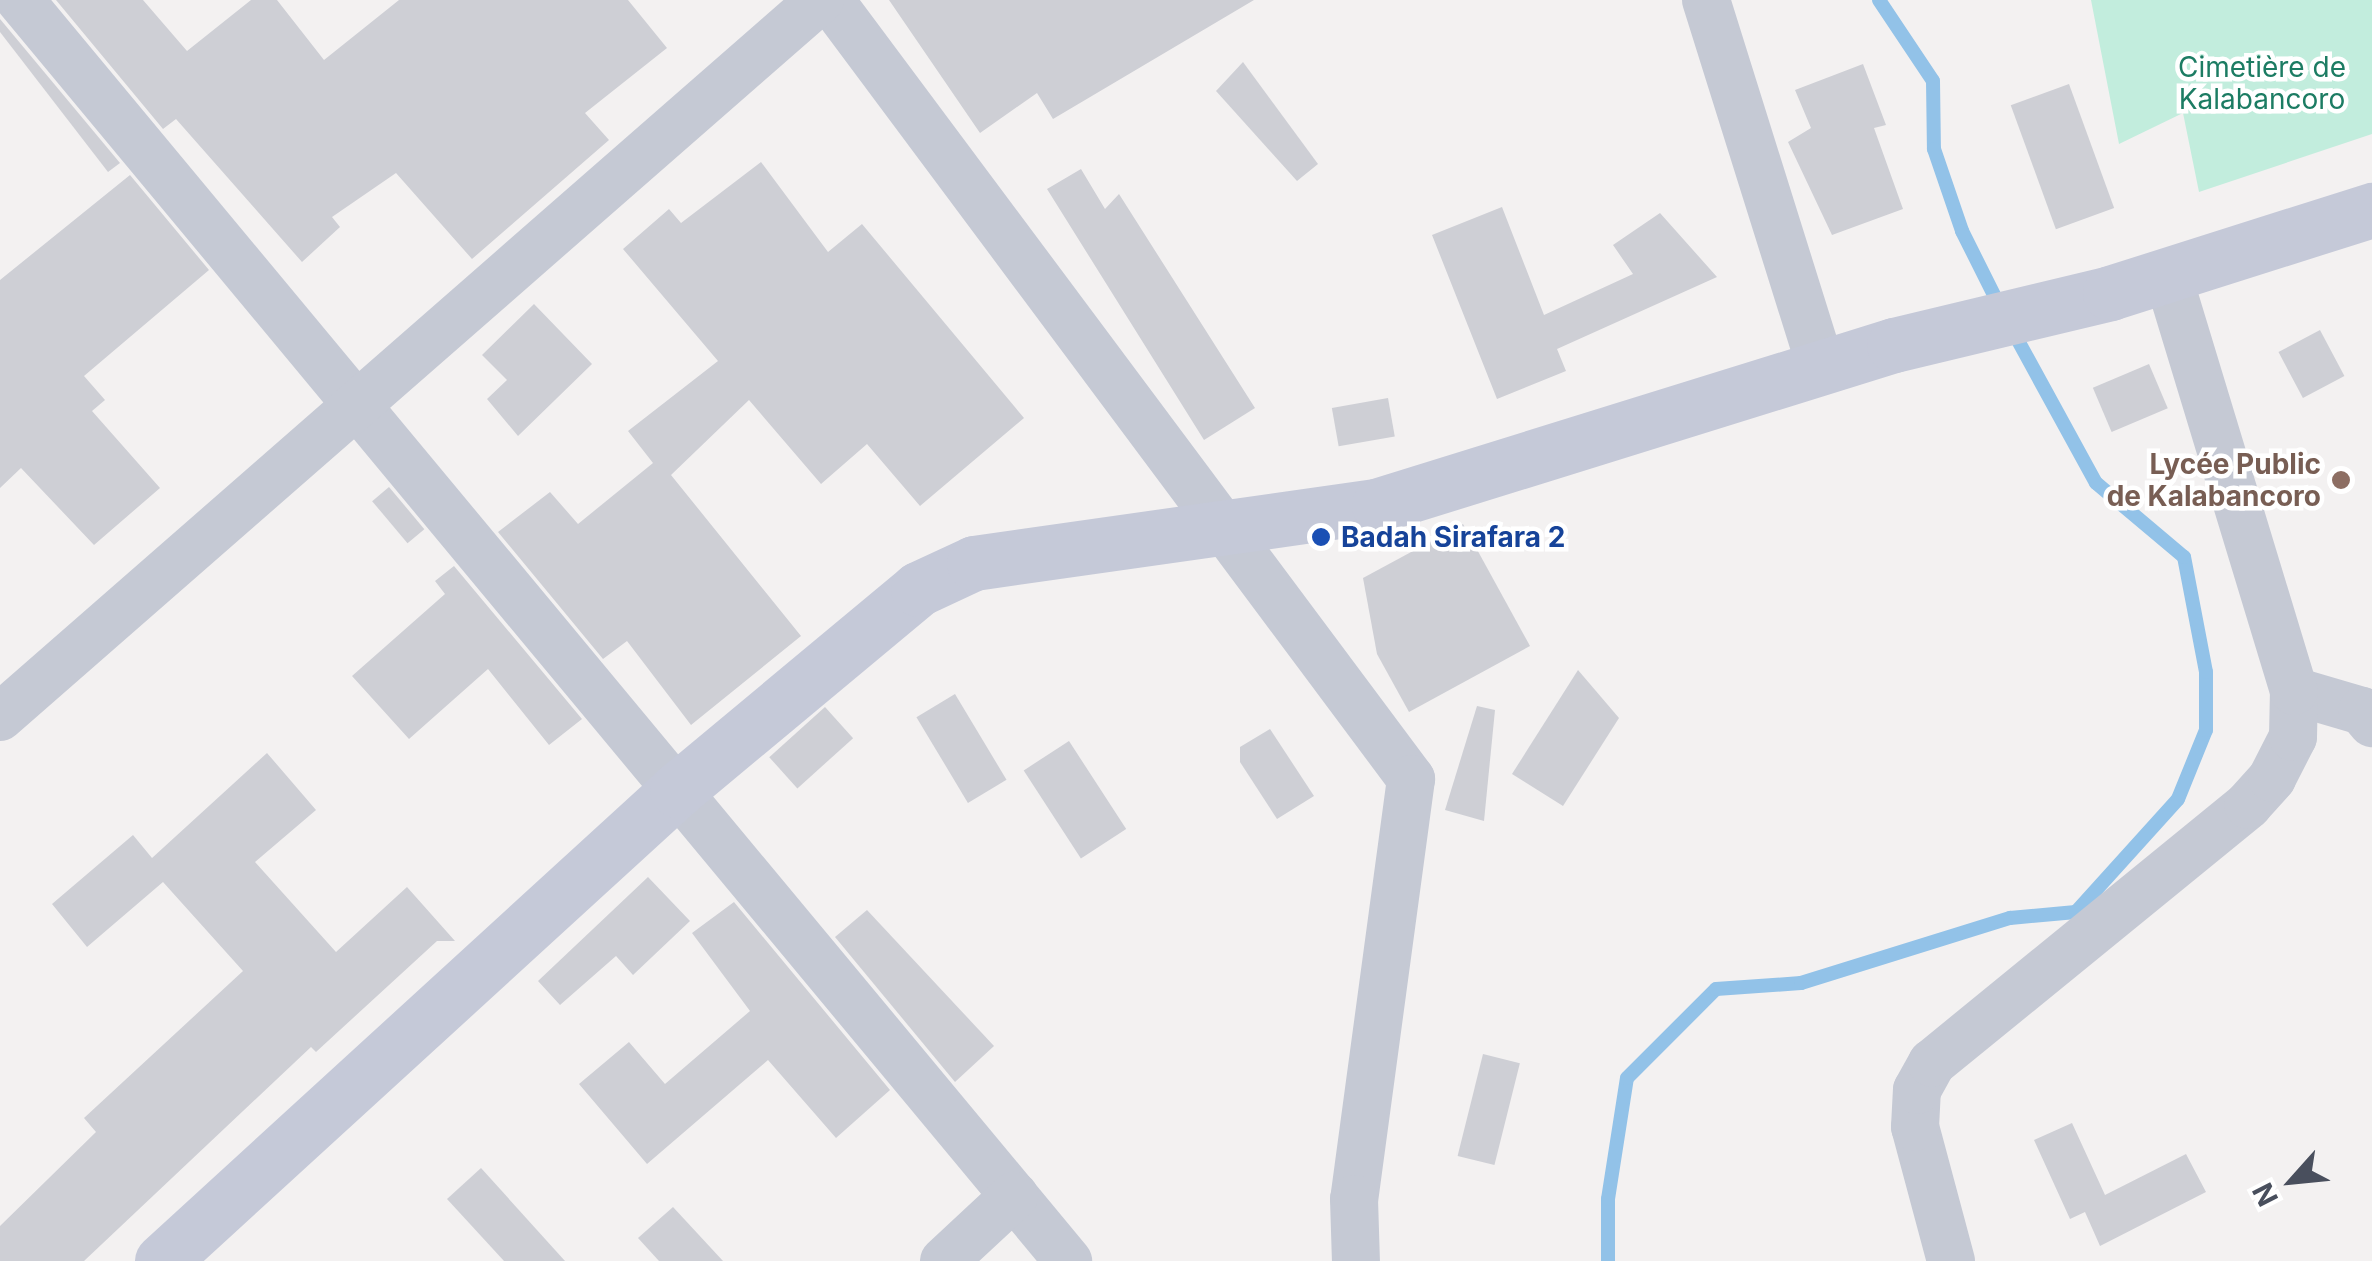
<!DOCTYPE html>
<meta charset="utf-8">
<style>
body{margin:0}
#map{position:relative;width:2372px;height:1261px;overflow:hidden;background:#f3f1f1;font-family:Inter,sans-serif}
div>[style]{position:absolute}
.green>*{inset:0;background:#c2eddd}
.stream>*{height:14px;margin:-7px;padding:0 7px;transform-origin:7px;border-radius:7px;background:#92c2e8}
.building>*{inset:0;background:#cecfd5;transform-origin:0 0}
.minor>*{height:48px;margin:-24px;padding:0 24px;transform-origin:24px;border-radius:24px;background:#c5c9d4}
.secondary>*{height:55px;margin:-27.5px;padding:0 27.5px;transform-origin:27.5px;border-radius:27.5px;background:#c5c9d8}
.dots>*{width:28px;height:28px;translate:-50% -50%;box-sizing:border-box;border:5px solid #fff;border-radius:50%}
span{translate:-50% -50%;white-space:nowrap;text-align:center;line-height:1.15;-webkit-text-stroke:9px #fff;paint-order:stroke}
.park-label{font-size:28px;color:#1c7c63}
.education-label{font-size:28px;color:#785e54;font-weight:700}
.right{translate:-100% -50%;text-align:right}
.transit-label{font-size:28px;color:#164399;font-weight:700}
.left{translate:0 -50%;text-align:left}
.north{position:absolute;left:2242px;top:1131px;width:100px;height:100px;-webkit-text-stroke:8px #fff;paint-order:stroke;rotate:243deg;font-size:28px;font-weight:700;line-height:40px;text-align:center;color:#494f5d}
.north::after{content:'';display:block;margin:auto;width:35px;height:45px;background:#494f5d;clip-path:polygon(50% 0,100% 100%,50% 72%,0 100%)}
</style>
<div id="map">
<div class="green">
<div style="clip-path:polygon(2091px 0,2372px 0,2372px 134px,2199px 192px,2183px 113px,2119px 144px)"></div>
</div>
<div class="stream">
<div style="left:1879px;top:0;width:97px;rotate:56.3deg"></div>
<div style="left:1933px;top:81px;width:68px;rotate:89.2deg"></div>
<div style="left:1934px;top:149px;width:87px;rotate:71.1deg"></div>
<div style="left:1962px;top:231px;width:87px;rotate:63.4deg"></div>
<div style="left:1608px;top:1261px;width:62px;rotate:-90deg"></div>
<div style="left:1608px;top:1199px;width:122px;rotate:-81.1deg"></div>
<div style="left:1627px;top:1078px;width:126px;rotate:-45deg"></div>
<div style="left:1716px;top:989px;width:85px;rotate:-4deg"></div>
<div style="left:1801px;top:983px;width:219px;rotate:-17.3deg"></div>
<div style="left:2010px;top:918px;width:66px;rotate:-5.2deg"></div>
<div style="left:2076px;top:912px;width:152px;rotate:-47.9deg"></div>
<div style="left:2178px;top:799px;width:74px;rotate:-67.9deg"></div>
<div style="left:2206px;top:730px;width:58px;rotate:-90deg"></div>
<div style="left:2206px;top:672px;width:117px;rotate:-100.8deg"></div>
<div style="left:2184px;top:557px;width:115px;rotate:-139.9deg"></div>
<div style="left:2096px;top:483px;width:177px;rotate:-118.7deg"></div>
</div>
<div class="building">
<div style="clip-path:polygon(56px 0,143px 0,187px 51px,251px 0,277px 0,324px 60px,399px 0,628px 0,667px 48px,585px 113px,609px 140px,472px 259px,396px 173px,332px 217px,340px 227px,302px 262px,176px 119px,163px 129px)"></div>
<div style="clip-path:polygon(889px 0,1254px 0,1053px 119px,1037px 93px,980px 133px)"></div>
<div style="clip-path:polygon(0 19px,120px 163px,108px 172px,0 32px)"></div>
<div style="clip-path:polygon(1243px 62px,1318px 164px,1297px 181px,1216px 91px)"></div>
<div style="clip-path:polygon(1863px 64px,1886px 125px,1874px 128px,1903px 209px,1832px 235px,1788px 142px,1811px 128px,1795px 90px)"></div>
<div style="left:2069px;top:84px;width:132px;height:62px;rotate:70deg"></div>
<div style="clip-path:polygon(761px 162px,828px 252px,862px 224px,1024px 418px,920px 506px,867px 444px,821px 484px,749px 400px,671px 475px,801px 636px,691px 725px,627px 641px,603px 659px,498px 532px,550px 492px,578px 524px,653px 463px,628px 431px,718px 361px,623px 249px,669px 209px,681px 223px)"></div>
<div style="clip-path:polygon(1081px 169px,1105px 209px,1119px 194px,1255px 408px,1204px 440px,1047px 189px)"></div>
<div style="clip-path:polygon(130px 175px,209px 270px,84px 376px,105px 400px,92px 411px,160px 488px,94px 545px,21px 468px,0 488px,0 280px)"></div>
<div style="clip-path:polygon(1502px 207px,1544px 315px,1633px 274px,1613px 245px,1660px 213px,1717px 277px,1557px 349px,1566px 371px,1497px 399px,1432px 235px)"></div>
<div style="clip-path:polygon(534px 304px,592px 364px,518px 436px,487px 399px,507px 380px,482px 355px)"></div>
<div style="left:2320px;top:330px;width:52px;height:47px;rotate:62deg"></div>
<div style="left:2149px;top:364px;width:48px;height:61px;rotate:67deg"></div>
<div style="left:1388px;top:398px;width:39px;height:57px;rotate:80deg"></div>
<div style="left:389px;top:487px;width:55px;height:22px;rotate:50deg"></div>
<div style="clip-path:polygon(1463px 524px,1530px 646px,1409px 712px,1377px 654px,1363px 578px)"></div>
<div style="clip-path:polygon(454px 566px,582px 719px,549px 745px,488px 669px,409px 739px,352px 676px,445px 594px,435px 581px)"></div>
<div style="clip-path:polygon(1578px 670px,1619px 718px,1563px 806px,1512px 774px)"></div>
<div style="left:955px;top:694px;width:100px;height:45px;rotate:59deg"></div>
<div style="clip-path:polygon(1477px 706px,1495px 710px,1484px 821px,1445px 810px)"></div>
<div style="left:825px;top:707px;width:42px;height:75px;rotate:48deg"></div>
<div style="clip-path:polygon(1270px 729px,1314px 796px,1277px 819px,1240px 762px,1240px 747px)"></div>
<div style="left:1069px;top:741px;width:105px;height:54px;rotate:57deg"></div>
<div style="clip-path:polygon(267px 753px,316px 810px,255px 862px,336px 952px,407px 887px,455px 941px,437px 941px,316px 1052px,311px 1047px,84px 1261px,0 1261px,0 1226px,96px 1132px,84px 1118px,243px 971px,163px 882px,87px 947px,52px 904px,133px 835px,152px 858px)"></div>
<div style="clip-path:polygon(648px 877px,690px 921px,633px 975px,616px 956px,560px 1005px,538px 981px)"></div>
<div style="clip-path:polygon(734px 902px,890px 1090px,836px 1138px,768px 1060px,647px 1164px,579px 1084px,629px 1042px,665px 1084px,750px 1011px,692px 933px)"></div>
<div style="clip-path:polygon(867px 910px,994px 1046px,955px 1082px,835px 937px)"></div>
<div style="left:1483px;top:1054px;width:38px;height:105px;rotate:14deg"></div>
<div style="clip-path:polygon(2072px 1123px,2105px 1195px,2186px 1154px,2206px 1192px,2100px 1246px,2085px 1212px,2070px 1219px,2034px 1140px)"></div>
<div style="clip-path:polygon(481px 1168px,565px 1261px,504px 1261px,447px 1199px)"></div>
<div style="clip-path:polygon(673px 1207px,723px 1261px,659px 1261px,638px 1238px)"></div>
</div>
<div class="minor">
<div style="left:20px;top:0;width:1640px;rotate:50.27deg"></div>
<div style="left:830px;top:0;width:972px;rotate:53.28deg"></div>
<div style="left:1411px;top:779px;width:424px;rotate:97.7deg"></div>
<div style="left:1354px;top:1199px;width:62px;rotate:88.2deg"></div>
<div style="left:1706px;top:0;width:386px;rotate:72.6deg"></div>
<div style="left:2294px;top:691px;width:71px;rotate:16.4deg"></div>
<div style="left:2362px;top:711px;width:16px;rotate:50deg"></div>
<div style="left:0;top:717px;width:1089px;rotate:-41.17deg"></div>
<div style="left:944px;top:1261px;width:96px;rotate:-42.9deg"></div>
<div style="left:1951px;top:1261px;width:139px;rotate:-105deg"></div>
<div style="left:1915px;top:1127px;width:37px;rotate:-87deg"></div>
<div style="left:1917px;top:1090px;width:31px;rotate:-61deg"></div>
<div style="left:1932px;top:1063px;width:408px;rotate:-39.2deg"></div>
<div style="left:2248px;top:805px;width:36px;rotate:-48deg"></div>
<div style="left:2272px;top:778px;width:46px;rotate:-62.9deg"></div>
<div style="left:2293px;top:737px;width:46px;rotate:-88.8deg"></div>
<div style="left:2294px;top:691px;width:435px;rotate:-106.9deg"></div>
</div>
<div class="secondary">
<div style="left:162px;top:1261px;width:698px;rotate:-42.44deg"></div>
<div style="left:677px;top:790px;width:314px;rotate:-39.8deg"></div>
<div style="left:918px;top:589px;width:62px;rotate:-24.9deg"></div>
<div style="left:974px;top:563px;width:409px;rotate:-8.1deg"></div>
<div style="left:1379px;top:505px;width:539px;rotate:-17.26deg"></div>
<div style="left:1894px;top:345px;width:222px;rotate:-13.5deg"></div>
<div style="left:2110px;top:293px;width:275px;rotate:-17.6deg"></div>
</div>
<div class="dots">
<div style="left:2341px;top:480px;background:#8d6e63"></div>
<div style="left:1321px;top:537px;background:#1a4fb4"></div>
</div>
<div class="park-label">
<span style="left:2262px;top:83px">Cimetière de<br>Kalabancoro</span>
</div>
<div class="education-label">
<span class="right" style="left:2321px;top:480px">Lycée Public<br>de Kalabancoro</span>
</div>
<div class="transit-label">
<span class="left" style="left:1341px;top:537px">Badah Sirafara 2</span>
</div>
<div class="north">N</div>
</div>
